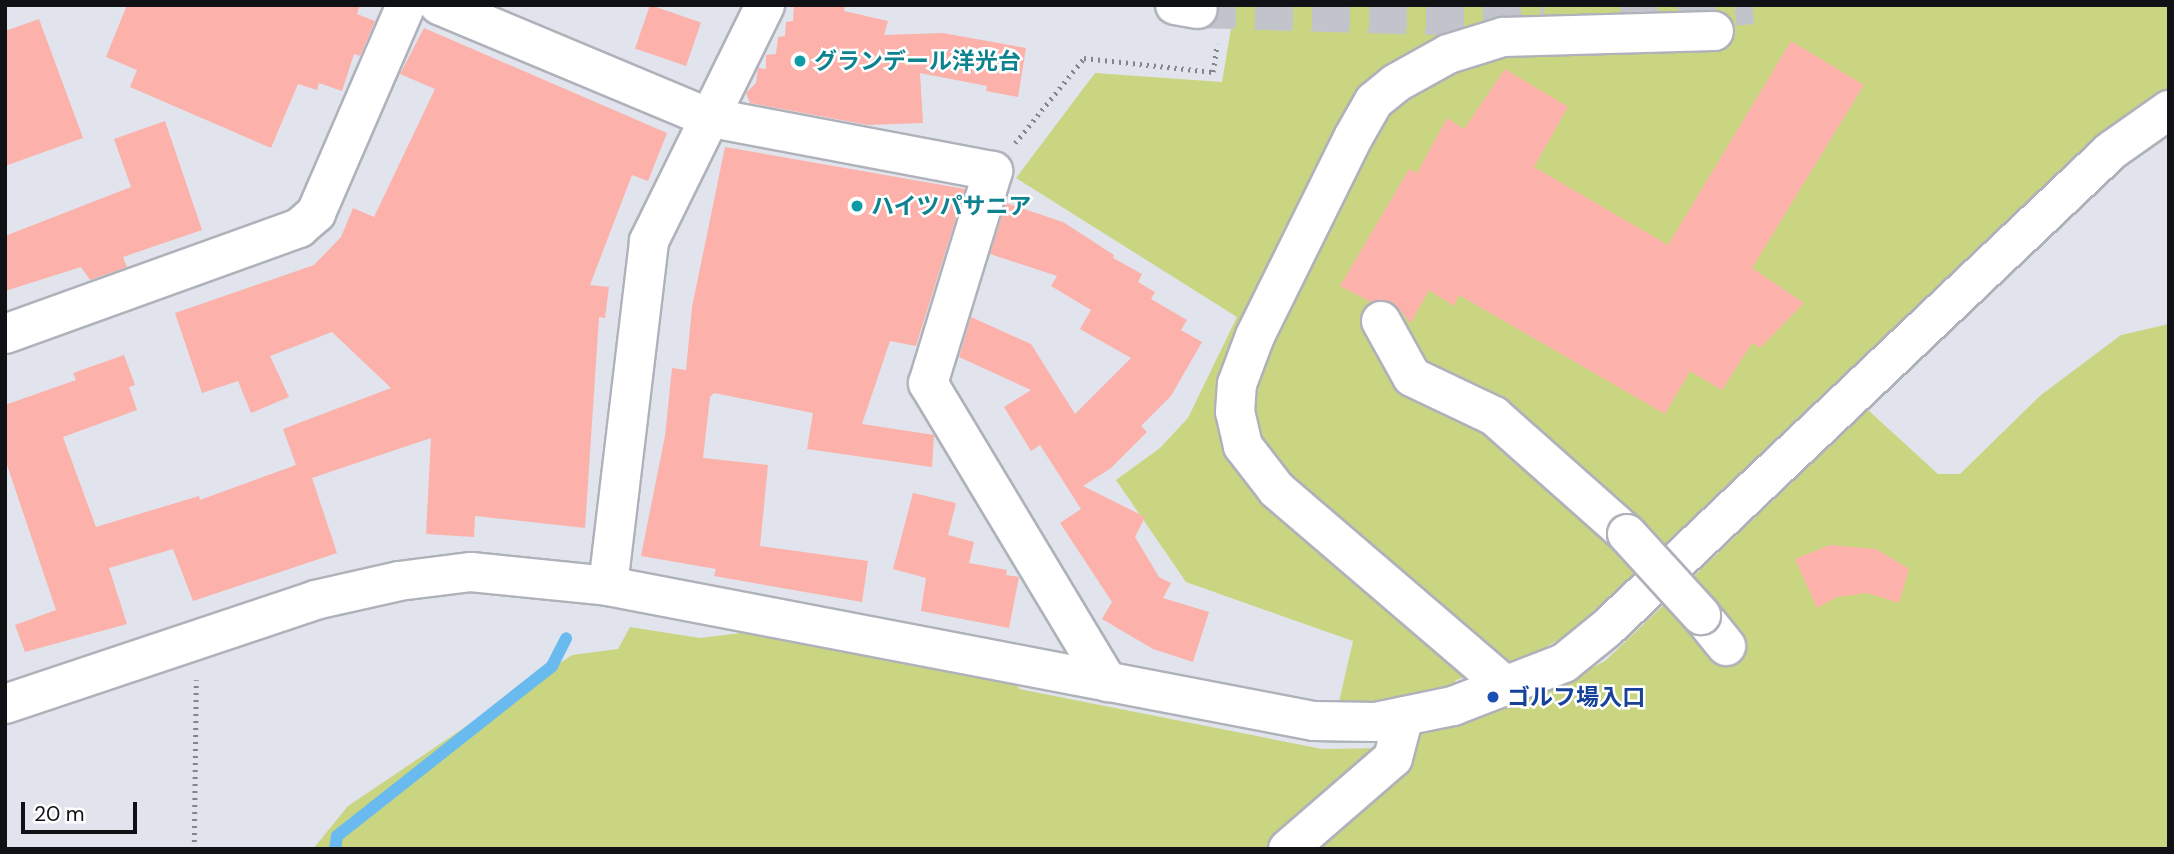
<!DOCTYPE html>
<meta charset="utf-8">
<style>
body{margin:0}
#map{position:relative;width:2174px;height:854px;overflow:hidden;background:#e1e4ec;font-family:"DM Sans","Noto Sans JP",sans-serif}
div>[style]{position:absolute}
.green>*{inset:0;background:#c9d580}
.stream>*{height:12px;margin:-6px;padding:0 6px;transform-origin:6px;border-radius:6px;background:#68baef}
.building>*{inset:0;background:#fcb1aa;transform-origin:0 0}
.minor-tunnel>*{height:38px;margin-top:-19px;transform-origin:0;background:repeating-linear-gradient(90deg,#c2c4cc 0 38px,transparent 0 57px)}
.path>*{height:4.5px;margin-top:-2.25px;transform-origin:0;background:repeating-linear-gradient(90deg,#83858b 0 2px,transparent 0 7px)}
.roads{filter:drop-shadow(2px 0 #afb2ba) drop-shadow(-2px 0 #afb2ba) drop-shadow(0 2px #afb2ba) drop-shadow(0 -2px #afb2ba)}
.minor>*{height:38px;margin:-19px;padding:0 19px;transform-origin:19px;border-radius:19px;background:#fff}
.bridges{filter:drop-shadow(2px 0 #afb2ba) drop-shadow(-2px 0 #afb2ba) drop-shadow(0 2px #afb2ba) drop-shadow(0 -2px #afb2ba)}
.minor-bridge>*{height:38px;margin:-19px;padding:0 19px;transform-origin:19px;border-radius:19px;background:#fff}
.dots>*{width:19px;height:19px;translate:-50% -50%;box-sizing:border-box;border:4px solid #fff;border-radius:50%}
span{translate:-50% -50%;white-space:nowrap;text-align:center;line-height:1.15;-webkit-text-stroke:5px #fff;paint-order:stroke}
.culture-label{font-size:23px;color:#0d838f;font-weight:700}
.left{translate:0 -50%;text-align:left}
.transit-label{font-size:23px;color:#164399;font-weight:700}
.frame{position:absolute;inset:0;border:7px solid #101114;pointer-events:none}
.scale{position:absolute;left:21px;top:802px;width:116px;height:32px;box-sizing:border-box;border:4px solid #101114;border-top:0;padding-left:9px;font-size:21px;line-height:24px;white-space:nowrap;color:#101114;-webkit-text-stroke:5px #fff;paint-order:stroke}
</style>
<div id="map">
<div class="green">
<div style="clip-path:polygon(1235px 5px,2169px 5px,2169px 91px,1579px 628px,1523px 660px,1456px 680px,1450px 693px,1393px 705px,1339px 702px,1353px 641px,1186px 582px,1116px 480px,1160px 448px,1188px 418px,1237px 317px,1016px 178px,1095px 73px,1222px 82px)"></div>
<div style="clip-path:polygon(2169px 324px,2169px 849px,313px 849px,348px 806px,572px 655px,618px 649px,630px 627px,700px 638px,782px 628px,1012px 671px,1019px 689px,1322px 749px,1384px 748px,1481px 699px,1562px 683px,1605px 661px,1868px 410px,1938px 474px,1960px 474px,2041px 395px,2121px 335px)"></div>
</div>
<div class="stream">
<div style="left:335px;top:849px;width:13px;rotate:-81deg"></div>
<div style="left:337px;top:836px;width:274px;rotate:-38.3deg"></div>
<div style="left:552px;top:666px;width:31px;rotate:-63deg"></div>
</div>
<div class="building">
<div style="clip-path:polygon(127px 5px,360px 5px,357px 14px,375px 21px,360px 56px,354px 54px,342px 91px,319px 83px,317px 90px,298px 84px,271px 148px,130px 87px,137px 70px,106px 57px)"></div>
<div style="left:650px;top:5px;width:54px;height:46px;rotate:19deg"></div>
<div style="clip-path:polygon(794px 5px,845px 5px,844px 11px,888px 21px,884px 35px,943px 33px,1026px 48px,1018px 97px,986px 91px,987px 86px,920px 73px,923px 123px,868px 125px,750px 103px,746px 93px,756px 83px,758px 68px,766px 69px,766px 55px,776px 54px,778px 37px,785px 36px,786px 22px,793px 21px)"></div>
<div style="clip-path:polygon(39px 19px,83px 138px,5px 166px,5px 31px)"></div>
<div style="clip-path:polygon(424px 28px,667px 133px,648px 181px,632px 175px,590px 285px,609px 287px,605px 318px,599px 317px,585px 528px,475px 516px,474px 537px,426px 534px,431px 438px,312px 478px,337px 553px,193px 601px,173px 549px,109px 568px,127px 624px,25px 652px,15px 625px,56px 610px,5px 459px,5px 405px,76px 380px,73px 373px,124px 355px,135px 385px,129px 387px,137px 410px,63px 437px,96px 527px,199px 496px,200px 500px,296px 465px,283px 429px,391px 388px,332px 332px,270px 356px,289px 397px,251px 413px,238px 381px,202px 393px,175px 313px,314px 265px,341px 237px,353px 208px,374px 217px,435px 89px,400px 74px)"></div>
<div style="clip-path:polygon(1791px 41px,1864px 85px,1752px 268px,1804px 303px,1760px 348px,1752px 343px,1722px 390px,1690px 371px,1665px 414px,1459px 295px,1454px 306px,1429px 290px,1411px 323px,1392px 302px,1371px 302px,1340px 286px,1409px 169px,1417px 173px,1447px 118px,1464px 129px,1505px 69px,1568px 107px,1534px 167px,1668px 245px)"></div>
<div style="clip-path:polygon(165px 121px,202px 230px,123px 257px,127px 267px,90px 280px,81px 267px,5px 291px,5px 236px,131px 187px,114px 139px)"></div>
<div style="clip-path:polygon(725px 147px,965px 189px,916px 346px,890px 341px,862px 424px,934px 435px,932px 467px,807px 449px,813px 413px,714px 393px,710px 397px,703px 458px,768px 465px,760px 546px,868px 561px,862px 602px,714px 576px,716px 569px,641px 556px,665px 436px,672px 368px,686px 370px,692px 307px)"></div>
<div style="clip-path:polygon(1006px 203px,1063px 222px,1114px 255px,1113px 258px,1142px 274px,1138px 282px,1155px 292px,1151px 299px,1187px 320px,1181px 330px,1202px 342px,1171px 396px,1141px 426px,1147px 432px,1111px 468px,1083px 486px,1145px 517px,1135px 537px,1159px 577px,1171px 583px,1163px 598px,1209px 612px,1193px 662px,1153px 649px,1102px 619px,1112px 602px,1060px 523px,1081px 509px,1040px 445px,1031px 451px,1004px 407px,1031px 390px,959px 357px,971px 317px,1031px 344px,1075px 414px,1131px 358px,1080px 329px,1091px 310px,1051px 286px,1057px 276px,990px 254px)"></div>
<div style="clip-path:polygon(913px 493px,956px 503px,948px 535px,974px 542px,969px 563px,1007px 570px,1006px 575px,1019px 577px,1009px 628px,921px 611px,926px 578px,893px 569px)"></div>
<div style="clip-path:polygon(1830px 545px,1876px 549px,1909px 569px,1899px 603px,1867px 593px,1837px 597px,1817px 608px,1795px 559px)"></div>
</div>
<div class="minor-tunnel">
<div style="left:1198px;top:9px;width:346px;rotate:1.7deg"></div>
<div style="left:1621px;top:17px;width:132px;rotate:-5.2deg"></div>
</div>
<div class="path">
<div style="left:1015px;top:143px;width:109px;rotate:-50.9deg"></div>
<div style="left:1084px;top:58px;width:130px;rotate:6.2deg"></div>
<div style="left:1213px;top:72px;width:28px;rotate:-82deg"></div>
<div style="left:194px;top:849px;width:169px;rotate:-89.3deg"></div>
</div>
<div class="roads">
<div class="minor">
<div style="left:439px;top:5px;width:290px;rotate:22.7deg"></div>
<div style="left:707px;top:117px;width:291px;rotate:10.7deg"></div>
<div style="left:993px;top:171px;width:222px;rotate:107deg"></div>
<div style="left:928px;top:383px;width:349px;rotate:59deg"></div>
<div style="left:1175px;top:5px;width:23px;rotate:10deg"></div>
<div style="left:1381px;top:321px;width:64px;rotate:61deg"></div>
<div style="left:1412px;top:377px;width:91px;rotate:25.4deg"></div>
<div style="left:1494px;top:416px;width:178px;rotate:41.6deg"></div>
<div style="left:5px;top:334px;width:313px;rotate:-19.8deg"></div>
<div style="left:299px;top:228px;width:23px;rotate:-41deg"></div>
<div style="left:316px;top:213px;width:227px;rotate:-66.6deg"></div>
<div style="left:608px;top:586px;width:347px;rotate:-83.2deg"></div>
<div style="left:649px;top:241px;width:263px;rotate:-63.8deg"></div>
<div style="left:1701px;top:615px;width:40px;rotate:51deg"></div>
<div style="left:1507px;top:687px;width:303px;rotate:-139.4deg"></div>
<div style="left:1277px;top:490px;width:56px;rotate:-127.7deg"></div>
<div style="left:1243px;top:446px;width:35px;rotate:-103deg"></div>
<div style="left:1235px;top:412px;width:28px;rotate:-86deg"></div>
<div style="left:1237px;top:384px;width:51px;rotate:-69.4deg"></div>
<div style="left:1255px;top:336px;width:223px;rotate:-63.7deg"></div>
<div style="left:1354px;top:136px;width:40px;rotate:-60.3deg"></div>
<div style="left:1374px;top:101px;width:28px;rotate:-39deg"></div>
<div style="left:1396px;top:83px;width:60px;rotate:-29.1deg"></div>
<div style="left:1448px;top:54px;width:58px;rotate:-17.2deg"></div>
<div style="left:1503px;top:37px;width:211px;rotate:-1.6deg"></div>
<div style="left:5px;top:704px;width:327px;rotate:-18.5deg"></div>
<div style="left:315px;top:600px;width:86px;rotate:-12.7deg"></div>
<div style="left:399px;top:581px;width:73px;rotate:-7.1deg"></div>
<div style="left:471px;top:572px;width:138px;rotate:5.8deg"></div>
<div style="left:608px;top:586px;width:719px;rotate:10.83deg"></div>
<div style="left:1314px;top:721px;width:61px;rotate:0.9deg"></div>
<div style="left:1375px;top:722px;width:80px;rotate:-11.6deg"></div>
<div style="left:1453px;top:706px;width:119px;rotate:-21.2deg"></div>
<div style="left:1564px;top:663px;width:55px;rotate:-39.1deg"></div>
<div style="left:1607px;top:628px;width:695px;rotate:-43.43deg"></div>
<div style="left:2112px;top:150px;width:70px;rotate:-35.1deg"></div>
<div style="left:1288px;top:849px;width:139px;rotate:-40.9deg"></div>
<div style="left:1393px;top:758px;width:43px;rotate:-75.3deg"></div>
</div>
</div>
<div class="bridges">
<div class="minor-bridge">
<div style="left:1627px;top:534px;width:110px;rotate:47.6deg"></div>
</div>
</div>
<div class="dots">
<div style="left:800px;top:61px;background:#0f9aa8"></div>
<div style="left:857px;top:206px;background:#0f9aa8"></div>
<div style="left:1493px;top:697px;background:#1a4fb4"></div>
</div>
<div class="culture-label">
<span class="left" style="left:814px;top:61px">グランデール洋光台</span>
<span class="left" style="left:871px;top:206px">ハイツパサニア</span>
</div>
<div class="transit-label">
<span class="left" style="left:1507px;top:697px">ゴルフ場入口</span>
</div>
<div class="frame"></div>
<div class="scale">20 m</div>
</div>
